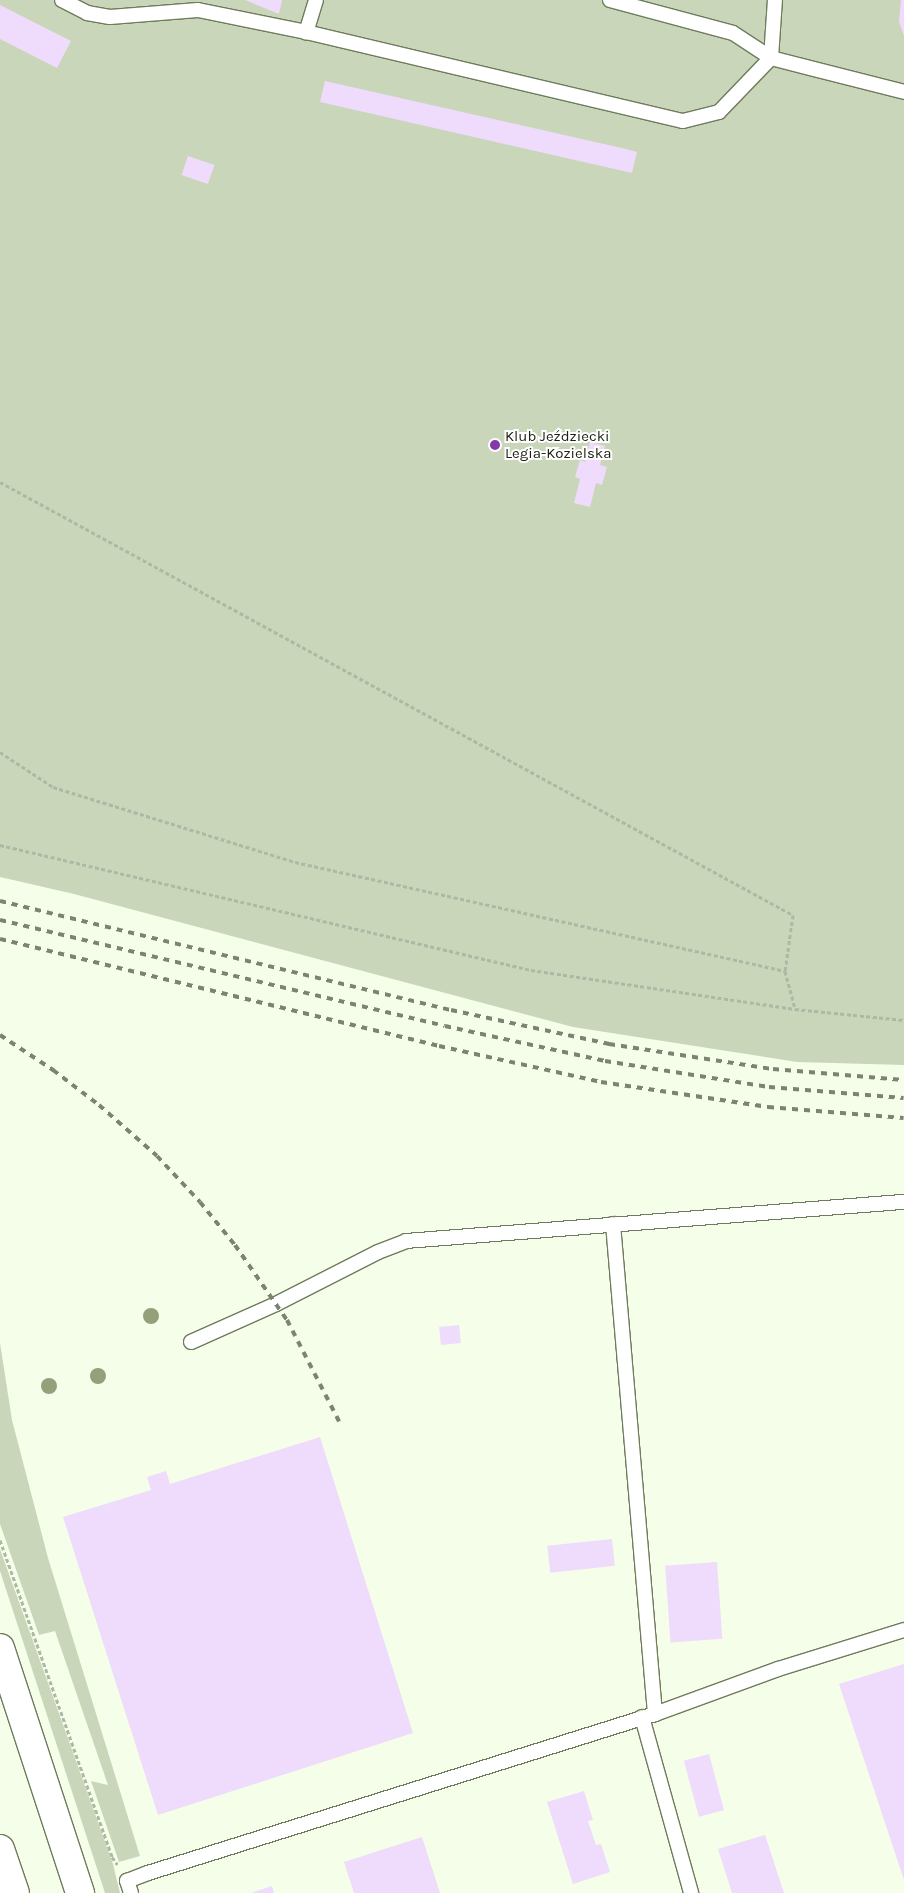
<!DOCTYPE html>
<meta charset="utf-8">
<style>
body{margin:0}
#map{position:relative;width:904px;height:1893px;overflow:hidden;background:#f5fee9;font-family:Karla,sans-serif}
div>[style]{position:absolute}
.green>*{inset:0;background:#cad6b9}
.building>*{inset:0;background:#efdbfb;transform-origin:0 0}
.path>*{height:3px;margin-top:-1.5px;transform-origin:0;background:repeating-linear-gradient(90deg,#afb7a5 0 4px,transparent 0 6.5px)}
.roads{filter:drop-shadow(1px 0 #6e7b5c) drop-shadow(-1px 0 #6e7b5c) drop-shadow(0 1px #6e7b5c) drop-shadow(0 -1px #6e7b5c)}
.lane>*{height:14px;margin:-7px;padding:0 7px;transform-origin:7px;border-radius:7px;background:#fff}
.primary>*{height:28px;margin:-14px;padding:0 14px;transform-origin:14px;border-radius:14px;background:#fff}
.rail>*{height:4px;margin-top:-2px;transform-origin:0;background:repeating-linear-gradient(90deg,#7d8373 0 6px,transparent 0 12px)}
.trees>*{width:16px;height:16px;margin:-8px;border-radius:50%;background:#93a07a}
.dots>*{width:14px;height:14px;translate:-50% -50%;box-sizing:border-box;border:2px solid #fff;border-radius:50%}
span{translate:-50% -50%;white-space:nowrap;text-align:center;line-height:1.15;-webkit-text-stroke:4px #fff;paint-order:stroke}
.poi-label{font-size:15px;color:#1a1f12}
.left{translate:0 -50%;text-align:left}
</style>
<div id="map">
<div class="green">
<div style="clip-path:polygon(0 0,904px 0,904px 1065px,797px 1062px,573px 1027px,74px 894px,0 877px)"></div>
<div style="clip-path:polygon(0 1343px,12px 1420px,48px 1558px,140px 1856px,119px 1862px,91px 1781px,108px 1785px,55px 1631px,39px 1635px,0 1524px)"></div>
<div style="clip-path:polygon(0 1549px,113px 1864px,120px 1893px,105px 1893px,0 1571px)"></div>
</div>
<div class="building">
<div style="clip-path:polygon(245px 0,282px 0,279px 14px)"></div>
<div style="clip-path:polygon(901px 0,904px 0,904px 36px,899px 22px)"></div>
<div style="clip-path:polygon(0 5px,71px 41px,57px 68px,0 39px)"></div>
<div style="clip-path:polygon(325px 81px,626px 149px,637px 152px,632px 173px,320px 102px)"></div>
<div style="left:188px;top:156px;width:28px;height:20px;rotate:19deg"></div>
<div style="clip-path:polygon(590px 442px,605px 446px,600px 465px,607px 467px,602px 485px,596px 483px,590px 507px,574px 503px,580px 479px,575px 477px,580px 460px,585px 462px)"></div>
<div style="left:459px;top:1325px;width:18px;height:20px;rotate:84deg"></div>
<div style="clip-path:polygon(320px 1437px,413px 1733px,158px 1815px,63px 1517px,151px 1490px,147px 1477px,166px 1471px,170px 1484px)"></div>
<div style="left:612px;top:1539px;width:27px;height:65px;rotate:84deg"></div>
<div style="left:717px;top:1562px;width:77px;height:52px;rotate:86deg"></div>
<div style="clip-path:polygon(904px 1664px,904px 1880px,839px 1684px)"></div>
<div style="left:709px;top:1754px;width:58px;height:26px;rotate:75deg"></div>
<div style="clip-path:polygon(584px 1791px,593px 1820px,588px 1821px,596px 1845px,601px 1844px,610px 1872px,573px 1884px,547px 1802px)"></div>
<div style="clip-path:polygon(765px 1835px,784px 1893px,732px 1893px,718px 1849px)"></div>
<div style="clip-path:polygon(422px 1837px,440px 1893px,354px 1893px,344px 1862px)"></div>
<div style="clip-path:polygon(272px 1886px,274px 1893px,251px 1893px)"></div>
</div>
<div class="path">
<div style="left:0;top:482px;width:904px;rotate:28.64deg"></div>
<div style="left:793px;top:915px;width:57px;rotate:98.1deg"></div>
<div style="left:785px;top:971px;width:39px;rotate:75deg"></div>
<div style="left:0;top:752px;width:64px;rotate:33.4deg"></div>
<div style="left:53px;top:787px;width:253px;rotate:17.2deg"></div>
<div style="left:295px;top:862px;width:502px;rotate:12.54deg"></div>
<div style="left:0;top:845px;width:546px;rotate:13.25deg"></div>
<div style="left:531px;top:970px;width:267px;rotate:8.4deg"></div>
<div style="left:795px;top:1009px;width:110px;rotate:5.8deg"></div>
<div style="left:0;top:1540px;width:336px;rotate:70.5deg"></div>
<div style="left:112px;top:1857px;width:9px;rotate:54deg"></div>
</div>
<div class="roads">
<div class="lane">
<div style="left:62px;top:0;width:28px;rotate:27deg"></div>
<div style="left:87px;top:13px;width:23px;rotate:10deg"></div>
<div style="left:110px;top:17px;width:88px;rotate:-4.5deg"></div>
<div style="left:198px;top:10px;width:110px;rotate:11.5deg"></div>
<div style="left:316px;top:0;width:34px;rotate:107deg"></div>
<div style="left:306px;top:32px;width:387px;rotate:13.3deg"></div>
<div style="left:683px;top:121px;width:37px;rotate:-14deg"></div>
<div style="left:719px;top:112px;width:75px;rotate:-46.1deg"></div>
<div style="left:771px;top:58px;width:137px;rotate:14.3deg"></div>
<div style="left:610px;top:0;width:127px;rotate:15deg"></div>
<div style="left:733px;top:33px;width:45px;rotate:33.3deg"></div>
<div style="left:771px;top:58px;width:58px;rotate:-86.1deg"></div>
<div style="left:613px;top:1224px;width:492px;rotate:85.1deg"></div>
<div style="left:191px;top:1342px;width:93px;rotate:-24.1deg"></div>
<div style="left:276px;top:1304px;width:114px;rotate:-27deg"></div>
<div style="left:378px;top:1252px;width:30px;rotate:-21deg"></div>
<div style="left:406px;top:1241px;width:500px;rotate:-4.5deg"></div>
<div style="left:642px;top:1717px;width:183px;rotate:74.4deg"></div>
<div style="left:131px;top:1893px;width:13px;rotate:-108deg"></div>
<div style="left:127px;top:1881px;width:22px;rotate:-21deg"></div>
<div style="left:148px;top:1873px;width:531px;rotate:-17.41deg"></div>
<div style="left:655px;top:1714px;width:131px;rotate:-20.1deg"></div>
<div style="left:778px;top:1669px;width:132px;rotate:-17.2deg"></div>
</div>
<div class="primary">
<div style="left:0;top:1648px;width:258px;rotate:71.9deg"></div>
<div style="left:0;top:1849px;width:46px;rotate:71.2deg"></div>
</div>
</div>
<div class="rail">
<div style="left:0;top:901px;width:464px;rotate:13.6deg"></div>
<div style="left:451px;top:1010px;width:162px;rotate:12.1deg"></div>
<div style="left:609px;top:1044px;width:166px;rotate:8.7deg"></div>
<div style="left:773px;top:1069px;width:131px;rotate:4.8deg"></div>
<div style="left:0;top:920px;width:457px;rotate:13.4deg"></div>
<div style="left:445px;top:1026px;width:164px;rotate:12.3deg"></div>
<div style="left:605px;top:1061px;width:166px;rotate:9deg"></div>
<div style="left:769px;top:1087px;width:135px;rotate:4.7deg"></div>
<div style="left:0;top:939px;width:452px;rotate:13.7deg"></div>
<div style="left:439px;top:1046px;width:166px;rotate:12.5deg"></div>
<div style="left:601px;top:1082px;width:169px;rotate:8.5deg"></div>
<div style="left:768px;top:1107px;width:136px;rotate:4.6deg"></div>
<div style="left:0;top:1035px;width:64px;rotate:33.4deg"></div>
<div style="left:53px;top:1070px;width:58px;rotate:37.3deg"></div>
<div style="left:99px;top:1105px;width:77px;rotate:41.3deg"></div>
<div style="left:157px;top:1156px;width:63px;rotate:46.9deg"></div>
<div style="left:200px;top:1202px;width:55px;rotate:50.9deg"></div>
<div style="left:235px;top:1245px;width:91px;rotate:55.3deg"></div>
<div style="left:287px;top:1320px;width:120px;rotate:62.8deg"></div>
</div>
<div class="trees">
<div style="left:151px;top:1316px"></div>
<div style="left:98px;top:1376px"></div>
<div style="left:49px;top:1386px"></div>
</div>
<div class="dots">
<div style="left:495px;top:445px;background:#8438a9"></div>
</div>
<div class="poi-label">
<span class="left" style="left:505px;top:445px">Klub Jeździecki<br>Legia-Kozielska</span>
</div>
</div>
